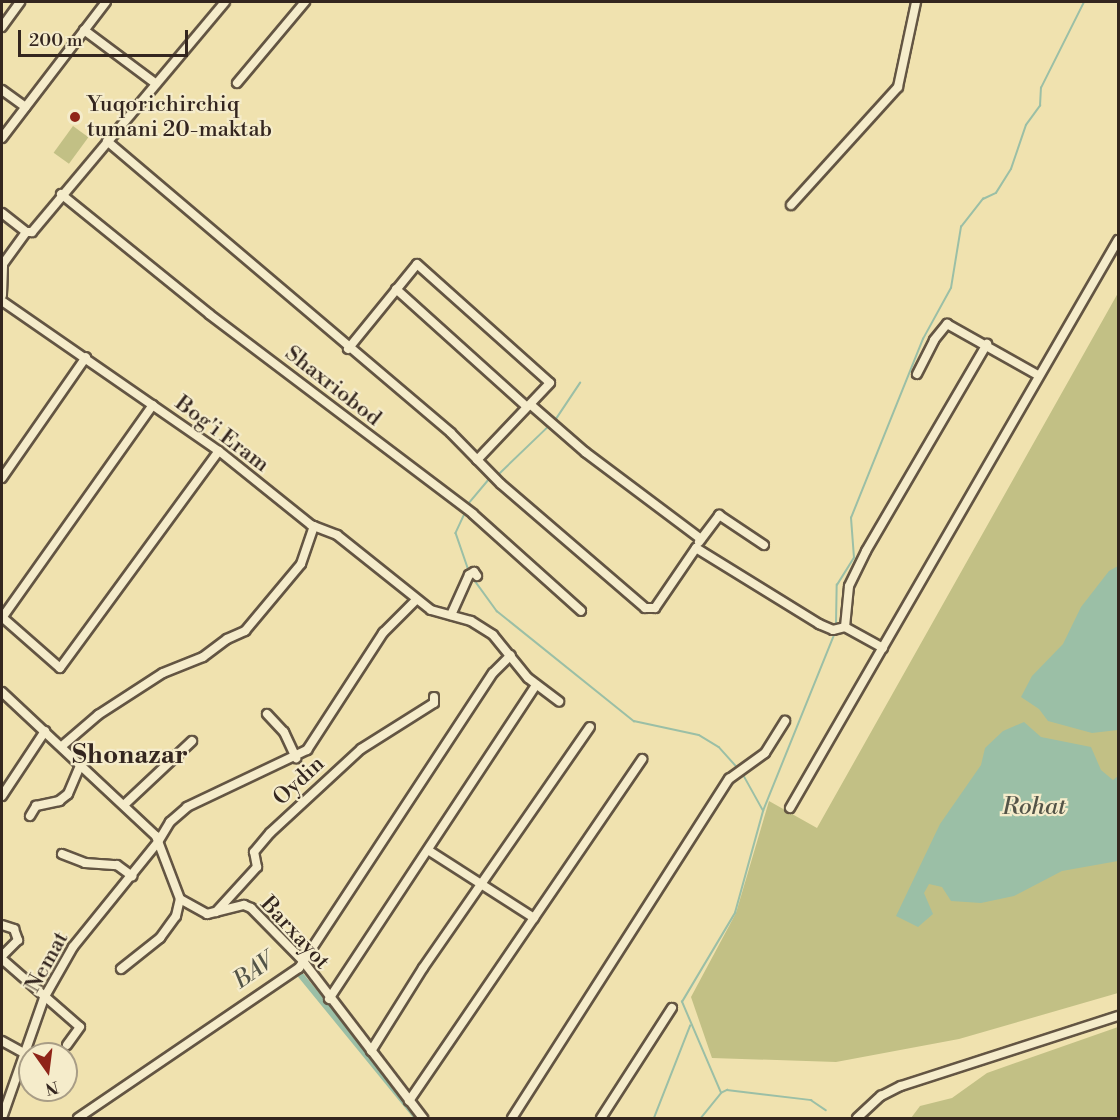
<!DOCTYPE html>
<style>
body{margin:0}
#map{position:relative;width:1120px;height:1120px;overflow:hidden;background:#f0e2af;font-family:"Libre Bodoni",serif}
div>[style]{position:absolute}
.green>*{inset:0;background:#c2c085;transform-origin:0 0}
.water>*{inset:0;background:#9bbfa6}
.stream>*{height:1.5px;margin:-0.75px;padding:0 0.75px;transform-origin:0.75px;border-radius:0.75px;background:#9bbfa6}
.canal>*{height:6px;margin:-3px;padding:0 3px;transform-origin:3px;border-radius:3px;background:#9bbfa6}
.roads{filter:drop-shadow(2px 0 #635543) drop-shadow(-2px 0 #635543) drop-shadow(0 2px #635543) drop-shadow(0 -2px #635543)}
.minor>*{height:8px;margin:-4px;padding:0 4px;transform-origin:4px;border-radius:4px;background:#f5eccb}
.dots>*{width:16px;height:16px;translate:-50% -50%;box-sizing:border-box;border:3px solid #f5eccb;border-radius:50%}
span{translate:-50% -50%;white-space:nowrap;text-align:center;line-height:1.15;-webkit-text-stroke:4.5px #f5eccb;paint-order:stroke}
.poi-label{font-size:22px;color:#34261f}
.left{translate:0 -50%;text-align:left}
.street-label{font-size:22px;color:#34261f}
.water-label{font-size:24px;color:#535448;font-style:italic}
.quarter-label{font-size:26px;color:#34261f;font-weight:700}
.frame{position:absolute;inset:0;border:3px solid #34261f;pointer-events:none}
.north{position:absolute;left:18px;top:1042px;width:60px;height:60px;box-sizing:border-box;background:#f5eccb;border:2px solid #a89d86;border-radius:50%;rotate:166deg;font-size:16px;font-weight:700;line-height:24px;text-align:center;color:#34261f}
.north::after{content:'';display:block;margin:auto;width:21px;height:27px;background:#8f2418;clip-path:polygon(50% 0,100% 100%,50% 72%,0 100%)}
.scale{position:absolute;left:18px;top:30px;width:170px;height:27px;box-sizing:border-box;border:3px solid #34261f;border-top:0;padding-left:8px;font-size:18px;line-height:21px;white-space:nowrap;color:#34261f;-webkit-text-stroke:4px #f5eccb;paint-order:stroke}
</style>
<div id="map">
<div class="green">
<div style="left:73px;top:126px;width:19px;height:33px;rotate:36deg"></div>
<div style="clip-path:polygon(1118px 293px,1118px 993px,959px 1039px,836px 1062px,712px 1058px,691px 997px,736px 913px,769px 801px,817px 828px)"></div>
<div style="clip-path:polygon(1118px 1027px,1118px 1118px,911px 1118px,920px 1106px,952px 1098px,987px 1073px)"></div>
</div>
<div class="water">
<div style="clip-path:polygon(1118px 566px,1118px 730px,1092px 733px,1048px 721px,1039px 709px,1021px 697px,1032px 676px,1063px 644px,1081px 607px,1109px 571px)"></div>
<div style="clip-path:polygon(1024px 722px,1041px 737px,1091px 747px,1101px 770px,1113px 780px,1118px 776px,1118px 861px,1062px 871px,1014px 896px,981px 903px,951px 901px,942px 887px,929px 884px,924px 893px,933px 914px,918px 927px,896px 916px,940px 824px,981px 765px,985px 748px,1003px 731px)"></div>
</div>
<div class="stream">
<div style="left:554px;top:422px;width:47px;rotate:-56.3deg"></div>
<div style="left:499px;top:474px;width:71px;rotate:-43.9deg"></div>
<div style="left:469px;top:503px;width:33px;rotate:-50deg"></div>
<div style="left:464px;top:516px;width:19px;rotate:115deg"></div>
<div style="left:456px;top:533px;width:37px;rotate:71deg"></div>
<div style="left:473px;top:578px;width:41px;rotate:54deg"></div>
<div style="left:497px;top:611px;width:176px;rotate:38.8deg"></div>
<div style="left:634px;top:721px;width:66px;rotate:12.2deg"></div>
<div style="left:699px;top:735px;width:23px;rotate:31deg"></div>
<div style="left:719px;top:747px;width:25px;rotate:48deg"></div>
<div style="left:836px;top:624px;width:39px;rotate:-89deg"></div>
<div style="left:837px;top:585px;width:32px;rotate:-58deg"></div>
<div style="left:854px;top:558px;width:40px;rotate:-94.3deg"></div>
<div style="left:851px;top:518px;width:193px;rotate:-68.1deg"></div>
<div style="left:923px;top:339px;width:58px;rotate:-61.2deg"></div>
<div style="left:951px;top:288px;width:62px;rotate:-80.7deg"></div>
<div style="left:961px;top:227px;width:36px;rotate:-52deg"></div>
<div style="left:983px;top:199px;width:14px;rotate:-25deg"></div>
<div style="left:996px;top:193px;width:28px;rotate:-58deg"></div>
<div style="left:1011px;top:169px;width:46px;rotate:-71.2deg"></div>
<div style="left:1026px;top:125px;width:24px;rotate:-54deg"></div>
<div style="left:1040px;top:106px;width:18px;rotate:-87deg"></div>
<div style="left:1041px;top:88px;width:96px;rotate:-63.4deg"></div>
<div style="left:743px;top:774px;width:41px;rotate:60.9deg"></div>
<div style="left:721px;top:1093px;width:99px;rotate:-113.2deg"></div>
<div style="left:682px;top:1002px;width:104px;rotate:-59.2deg"></div>
<div style="left:735px;top:913px;width:106px;rotate:-74.6deg"></div>
<div style="left:763px;top:811px;width:190px;rotate:-68deg"></div>
<div style="left:654px;top:1118px;width:99px;rotate:-68.6deg"></div>
<div style="left:701px;top:1118px;width:32px;rotate:-51deg"></div>
<div style="left:721px;top:1093px;width:7px;rotate:-27deg"></div>
<div style="left:727px;top:1090px;width:85px;rotate:6.8deg"></div>
<div style="left:811px;top:1100px;width:18px;rotate:34deg"></div>
</div>
<div class="canal">
<div style="left:294px;top:967px;width:195px;rotate:50.8deg"></div>
</div>
<div class="roads">
<div class="minor">
<div style="left:2px;top:27px;width:31px;rotate:-54deg"></div>
<div style="left:84px;top:30px;width:89px;rotate:36.7deg"></div>
<div style="left:237px;top:83px;width:106px;rotate:-50deg"></div>
<div style="left:2px;top:90px;width:29px;rotate:36deg"></div>
<div style="left:2px;top:138px;width:171px;rotate:-52.6deg"></div>
<div style="left:107px;top:141px;width:451px;rotate:40.3deg"></div>
<div style="left:451px;top:433px;width:71px;rotate:45.6deg"></div>
<div style="left:501px;top:484px;width:190px;rotate:40.7deg"></div>
<div style="left:645px;top:608px;width:10px"></div>
<div style="left:655px;top:608px;width:73px;rotate:-55.7deg"></div>
<div style="left:696px;top:548px;width:145px;rotate:31.7deg"></div>
<div style="left:819px;top:624px;width:15px;rotate:23deg"></div>
<div style="left:833px;top:630px;width:12px;rotate:-14deg"></div>
<div style="left:61px;top:194px;width:191px;rotate:39deg"></div>
<div style="left:209px;top:314px;width:331px;rotate:37.1deg"></div>
<div style="left:473px;top:514px;width:145px;rotate:41.9deg"></div>
<div style="left:791px;top:205px;width:159px;rotate:-47.8deg"></div>
<div style="left:898px;top:87px;width:87px;rotate:-78deg"></div>
<div style="left:2px;top:213px;width:31px;rotate:38deg"></div>
<div style="left:396px;top:289px;width:175px;rotate:42deg"></div>
<div style="left:2px;top:295px;width:31px;rotate:-88deg"></div>
<div style="left:3px;top:264px;width:39px;rotate:-54deg"></div>
<div style="left:26px;top:232px;width:6px"></div>
<div style="left:32px;top:232px;width:300px;rotate:-50deg"></div>
<div style="left:2px;top:301px;width:264px;rotate:34.7deg"></div>
<div style="left:219px;top:451px;width:118px;rotate:38.8deg"></div>
<div style="left:311px;top:525px;width:28px;rotate:21deg"></div>
<div style="left:337px;top:535px;width:120px;rotate:38.6deg"></div>
<div style="left:431px;top:610px;width:41px;rotate:15.4deg"></div>
<div style="left:471px;top:621px;width:26px;rotate:32deg"></div>
<div style="left:493px;top:635px;width:55px;rotate:50.9deg"></div>
<div style="left:528px;top:678px;width:39px;rotate:37deg"></div>
<div style="left:348px;top:349px;width:109px;rotate:-50.9deg"></div>
<div style="left:417px;top:264px;width:178px;rotate:41.8deg"></div>
<div style="left:550px;top:383px;width:106px;rotate:133.5deg"></div>
<div style="left:917px;top:374px;width:38px;rotate:-63deg"></div>
<div style="left:934px;top:340px;width:21px;rotate:-51deg"></div>
<div style="left:947px;top:324px;width:104px;rotate:29.3deg"></div>
<div style="left:531px;top:405px;width:72px;rotate:41deg"></div>
<div style="left:585px;top:452px;width:145px;rotate:36.9deg"></div>
<div style="left:2px;top:478px;width:147px;rotate:-55.2deg"></div>
<div style="left:699px;top:542px;width:34px;rotate:-53deg"></div>
<div style="left:719px;top:515px;width:54px;rotate:33.7deg"></div>
<div style="left:451px;top:615px;width:44px;rotate:-65.8deg"></div>
<div style="left:469px;top:575px;width:6px;rotate:-31deg"></div>
<div style="left:474px;top:572px;width:5px;rotate:53deg"></div>
<div style="left:2px;top:617px;width:77px;rotate:41.3deg"></div>
<div style="left:60px;top:668px;width:269px;rotate:-53.8deg"></div>
<div style="left:2px;top:618px;width:261px;rotate:-54.7deg"></div>
<div style="left:883px;top:648px;width:43px;rotate:-151.1deg"></div>
<div style="left:845px;top:627px;width:41px;rotate:-84.4deg"></div>
<div style="left:849px;top:586px;width:39px;rotate:-64deg"></div>
<div style="left:866px;top:551px;width:240px;rotate:-59.7deg"></div>
<div style="left:2px;top:692px;width:211px;rotate:43.1deg"></div>
<div style="left:156px;top:836px;width:67px;rotate:69.1deg"></div>
<div style="left:180px;top:899px;width:31px;rotate:29deg"></div>
<div style="left:207px;top:914px;width:38px;rotate:-14deg"></div>
<div style="left:244px;top:905px;width:8px;rotate:23deg"></div>
<div style="left:251px;top:908px;width:74px;rotate:45.5deg"></div>
<div style="left:303px;top:961px;width:198px;rotate:52.6deg"></div>
<div style="left:267px;top:714px;width:25px;rotate:47deg"></div>
<div style="left:284px;top:732px;width:29px;rotate:65deg"></div>
<div style="left:62px;top:746px;width:48px;rotate:-40.7deg"></div>
<div style="left:98px;top:715px;width:77px;rotate:-32.9deg"></div>
<div style="left:163px;top:673px;width:43px;rotate:-21.8deg"></div>
<div style="left:203px;top:657px;width:30px;rotate:-37deg"></div>
<div style="left:227px;top:639px;width:20px;rotate:-24deg"></div>
<div style="left:245px;top:631px;width:87px;rotate:-50.1deg"></div>
<div style="left:301px;top:564px;width:40px;rotate:-71.1deg"></div>
<div style="left:2px;top:796px;width:78px;rotate:-56.5deg"></div>
<div style="left:125px;top:804px;width:92px;rotate:-43.2deg"></div>
<div style="left:790px;top:808px;width:656px;rotate:-60deg"></div>
<div style="left:30px;top:816px;width:12px;rotate:-59deg"></div>
<div style="left:36px;top:806px;width:24px;rotate:-12deg"></div>
<div style="left:59px;top:801px;width:11px;rotate:-38deg"></div>
<div style="left:68px;top:794px;width:33px;rotate:-67deg"></div>
<div style="left:428px;top:850px;width:126px;rotate:32.7deg"></div>
<div style="left:62px;top:854px;width:25px;rotate:21deg"></div>
<div style="left:85px;top:863px;width:32px;rotate:4deg"></div>
<div style="left:117px;top:865px;width:19px;rotate:36deg"></div>
<div style="left:216px;top:912px;width:61px;rotate:-47.7deg"></div>
<div style="left:257px;top:867px;width:15px;rotate:-101deg"></div>
<div style="left:254px;top:852px;width:25px;rotate:-50deg"></div>
<div style="left:270px;top:833px;width:124px;rotate:-42.7deg"></div>
<div style="left:361px;top:749px;width:86px;rotate:-32.2deg"></div>
<div style="left:434px;top:703px;width:6px;rotate:-90deg"></div>
<div style="left:2px;top:925px;width:13px;rotate:18deg"></div>
<div style="left:14px;top:929px;width:12px;rotate:70deg"></div>
<div style="left:18px;top:940px;width:23px;rotate:135deg"></div>
<div style="left:2px;top:959px;width:103px;rotate:41.1deg"></div>
<div style="left:80px;top:1027px;width:22px;rotate:126deg"></div>
<div style="left:121px;top:969px;width:50px;rotate:-38.5deg"></div>
<div style="left:160px;top:938px;width:27px;rotate:-54deg"></div>
<div style="left:176px;top:916px;width:17px;rotate:-77deg"></div>
<div style="left:329px;top:999px;width:376px;rotate:-56.6deg"></div>
<div style="left:2px;top:1041px;width:26px;rotate:29deg"></div>
<div style="left:371px;top:1051px;width:98px;rotate:-57.9deg"></div>
<div style="left:423px;top:968px;width:293px;rotate:-55.3deg"></div>
<div style="left:409px;top:1101px;width:414px;rotate:-55.7deg"></div>
<div style="left:2px;top:1118px;width:127px;rotate:-70.7deg"></div>
<div style="left:44px;top:998px;width:59px;rotate:-60.4deg"></div>
<div style="left:73px;top:947px;width:135px;rotate:-51deg"></div>
<div style="left:158px;top:842px;width:23px;rotate:-59deg"></div>
<div style="left:170px;top:822px;width:23px;rotate:-41deg"></div>
<div style="left:187px;top:807px;width:133px;rotate:-25.4deg"></div>
<div style="left:307px;top:750px;width:140px;rotate:-57deg"></div>
<div style="left:383px;top:633px;width:47px;rotate:-45deg"></div>
<div style="left:78px;top:1118px;width:267px;rotate:-34.2deg"></div>
<div style="left:299px;top:968px;width:353px;rotate:-56.7deg"></div>
<div style="left:493px;top:673px;width:25px;rotate:-45deg"></div>
<div style="left:512px;top:1118px;width:403px;rotate:-57.4deg"></div>
<div style="left:729px;top:779px;width:44px;rotate:-35.8deg"></div>
<div style="left:765px;top:753px;width:38px;rotate:-58deg"></div>
<div style="left:601px;top:1118px;width:131px;rotate:-57.2deg"></div>
<div style="left:857px;top:1118px;width:33px;rotate:-43deg"></div>
<div style="left:881px;top:1096px;width:22px;rotate:-27deg"></div>
<div style="left:901px;top:1086px;width:228px;rotate:-17.9deg"></div>
</div>
</div>
<div class="dots">
<div style="left:75px;top:117px;background:#8f2418"></div>
</div>
<div class="poi-label">
<span class="left" style="left:87px;top:117px">Yuqorichirchiq<br>tumani 20-maktab</span>
</div>
<div class="street-label">
<span style="left:333px;top:386px;rotate:38deg">Shaxriobod</span>
<span style="left:222px;top:434px;rotate:37deg">Bog'i Eram</span>
<span style="left:299px;top:781px;rotate:-43deg">Oydin</span>
<span style="left:295px;top:933px;rotate:47deg">Barxayot</span>
<span style="left:47px;top:962px;rotate:-61deg">Nemat</span>
</div>
<div class="water-label">
<span style="left:1034px;top:808px">Rohat</span>
<span style="left:254px;top:972px;rotate:-35deg">BAV</span>
</div>
<div class="quarter-label">
<span style="left:130px;top:756px">Shonazar</span>
</div>
<div class="frame"></div>
<div class="north">N</div>
<div class="scale">200 m</div>
</div>
